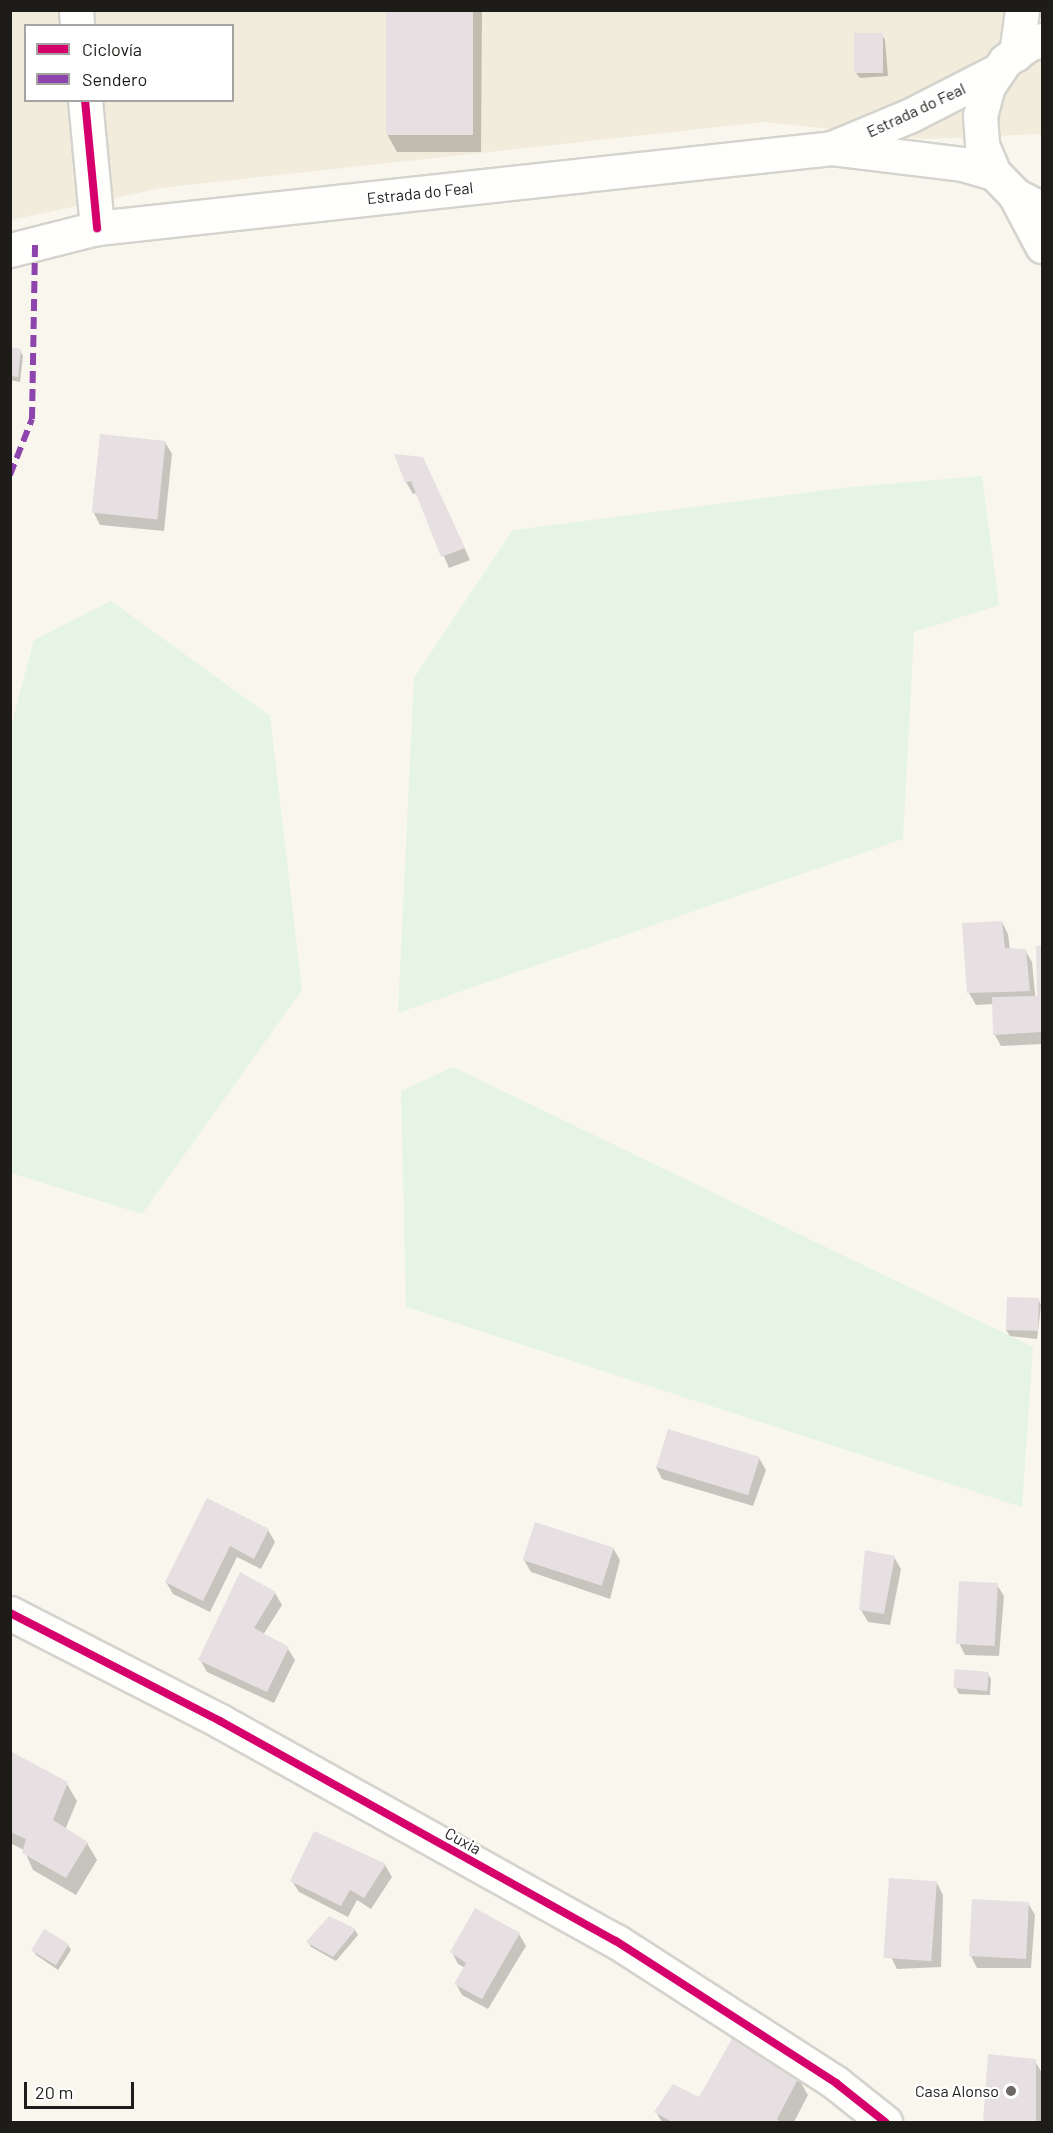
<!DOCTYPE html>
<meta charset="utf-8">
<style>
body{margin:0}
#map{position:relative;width:1053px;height:2133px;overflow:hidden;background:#f9f6ee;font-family:Barlow,sans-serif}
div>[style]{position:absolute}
.built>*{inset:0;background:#f2ecdd}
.green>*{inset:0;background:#e5f4e5}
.shadow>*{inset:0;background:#0003}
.building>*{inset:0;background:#e6e0e2;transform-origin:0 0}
.roads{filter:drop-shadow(2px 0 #d5d3cd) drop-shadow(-2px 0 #d5d3cd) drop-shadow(0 2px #d5d3cd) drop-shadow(0 -2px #d5d3cd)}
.minor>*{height:33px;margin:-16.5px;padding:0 16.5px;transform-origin:16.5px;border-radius:16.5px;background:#fefefc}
.secondary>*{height:33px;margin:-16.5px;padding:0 16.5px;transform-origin:16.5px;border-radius:16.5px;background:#fefefc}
.primary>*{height:33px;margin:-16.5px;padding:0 16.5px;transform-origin:16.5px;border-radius:16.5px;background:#fefefc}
.quiet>*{height:6px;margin-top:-3px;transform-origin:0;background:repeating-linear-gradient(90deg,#8e44ad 0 12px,transparent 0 18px)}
.cycleway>*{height:8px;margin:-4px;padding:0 4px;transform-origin:4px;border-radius:4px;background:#d6006c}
.dots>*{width:16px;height:16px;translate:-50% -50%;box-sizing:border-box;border:3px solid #fff;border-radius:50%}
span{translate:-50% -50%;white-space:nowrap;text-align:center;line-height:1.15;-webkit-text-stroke:4.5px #fff;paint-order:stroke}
.street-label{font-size:16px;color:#1e1c18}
.poi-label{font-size:16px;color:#1e1c18}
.right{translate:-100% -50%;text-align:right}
.frame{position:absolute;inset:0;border:12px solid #1e1c18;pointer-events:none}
.legend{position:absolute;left:24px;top:24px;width:210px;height:78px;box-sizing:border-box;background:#fff;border:2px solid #a5a4a3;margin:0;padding:8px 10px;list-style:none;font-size:18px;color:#1e1c18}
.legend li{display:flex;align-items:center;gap:12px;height:30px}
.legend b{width:30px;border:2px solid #a5a4a3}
.scale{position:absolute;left:24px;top:2082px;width:110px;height:27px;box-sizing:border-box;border:3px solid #1e1c18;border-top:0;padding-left:8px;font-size:18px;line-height:21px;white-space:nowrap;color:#1e1c18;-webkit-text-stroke:4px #fff;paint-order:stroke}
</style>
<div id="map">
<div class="built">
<div style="clip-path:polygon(evenodd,10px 11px,1042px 11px,1042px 134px,925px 139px,765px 122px,161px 188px,11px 220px,10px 11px,26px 26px,232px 26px,232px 100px,26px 100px,26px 26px)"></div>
</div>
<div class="green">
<div style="clip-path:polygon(982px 476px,999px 605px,914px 632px,903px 839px,398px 1013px,414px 678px,513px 530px,851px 487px)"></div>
<div style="clip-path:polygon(111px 601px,270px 716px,302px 990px,142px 1214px,11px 1173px,11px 726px,34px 640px)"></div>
<div style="clip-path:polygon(453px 1067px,1033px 1347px,1022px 1507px,406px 1307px,401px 1091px)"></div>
</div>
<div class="shadow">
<div style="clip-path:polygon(388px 10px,482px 10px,481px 152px,397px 152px,387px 134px)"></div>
<div style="clip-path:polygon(882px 35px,885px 40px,888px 76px,860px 78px,856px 73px)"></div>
<div style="clip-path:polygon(10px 349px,20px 350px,23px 356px,20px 382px,10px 380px)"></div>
<div style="clip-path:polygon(165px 442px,172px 454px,164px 531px,100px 525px,94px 513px)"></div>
<div style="clip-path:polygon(429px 471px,470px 560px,449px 568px,417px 493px,413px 494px,406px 482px)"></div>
<div style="clip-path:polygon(1002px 922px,1008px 934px,1010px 950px,1025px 950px,1032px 962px,1036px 1003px,1039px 1003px,1037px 947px,1042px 947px,1042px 1044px,1001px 1046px,995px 1035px,993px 1004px,976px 1005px,969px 993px,964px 924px)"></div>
<div style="clip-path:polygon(1038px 1299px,1041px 1305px,1037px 1339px,1010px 1336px,1006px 1330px)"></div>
<div style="clip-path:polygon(759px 1458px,766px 1470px,753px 1506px,662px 1479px,656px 1467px)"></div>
<div style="clip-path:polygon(207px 1500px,268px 1530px,275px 1542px,261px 1569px,237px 1557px,210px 1612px,173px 1594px,166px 1582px)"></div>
<div style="clip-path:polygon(613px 1548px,620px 1560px,610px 1599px,531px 1572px,524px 1560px)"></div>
<div style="clip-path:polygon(894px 1557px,901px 1569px,890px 1625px,868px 1622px,861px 1610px)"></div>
<div style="clip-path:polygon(997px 1585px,1004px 1596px,999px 1656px,965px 1655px,959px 1643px)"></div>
<div style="clip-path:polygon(275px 1593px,282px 1605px,263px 1635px,288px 1649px,295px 1660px,274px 1703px,207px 1672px,200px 1660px)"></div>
<div style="clip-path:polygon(988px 1674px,991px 1679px,990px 1695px,959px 1694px,956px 1688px)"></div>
<div style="clip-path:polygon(10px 1753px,67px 1784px,77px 1801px,65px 1830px,87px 1843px,97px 1860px,76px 1895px,33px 1870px,24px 1850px,10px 1843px)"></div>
<div style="clip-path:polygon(315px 1833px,385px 1865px,392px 1877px,371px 1909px,357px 1900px,348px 1917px,299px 1892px,292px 1881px)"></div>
<div style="clip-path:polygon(937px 1883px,943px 1895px,941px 1967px,897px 1969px,891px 1957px)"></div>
<div style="clip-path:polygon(1028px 1903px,1035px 1915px,1031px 1968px,977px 1968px,971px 1956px)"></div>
<div style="clip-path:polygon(330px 1918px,355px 1930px,358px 1935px,336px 1961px,311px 1947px,308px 1942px)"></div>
<div style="clip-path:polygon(519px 1934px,526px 1946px,488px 2009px,462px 1995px,456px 1984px,465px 1968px,458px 1964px,452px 1952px)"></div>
<div style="clip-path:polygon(68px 1945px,71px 1950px,58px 1970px,36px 1955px,33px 1950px)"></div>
<div style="clip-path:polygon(989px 2056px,1035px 2061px,1042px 2073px,1042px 2122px,984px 2122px)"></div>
<div style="clip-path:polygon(798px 2078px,808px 2095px,794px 2122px,662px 2122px,656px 2112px,699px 2099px)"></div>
</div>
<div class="building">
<div style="left:386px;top:10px;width:87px;height:125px"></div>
<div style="left:854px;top:33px;width:29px;height:40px"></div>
<div style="clip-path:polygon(10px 347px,21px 349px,18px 377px,10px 376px)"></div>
<div style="left:100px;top:434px;width:66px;height:79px;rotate:6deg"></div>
<div style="clip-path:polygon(394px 454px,423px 457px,465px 548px,441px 557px,411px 481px,405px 483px)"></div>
<div style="clip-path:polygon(1002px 921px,1005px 948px,1026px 949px,1030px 991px,967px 993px,962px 923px)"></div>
<div style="clip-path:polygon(1042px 945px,1042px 1032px,993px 1035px,992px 997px,1037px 996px,1036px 946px)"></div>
<div style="left:1007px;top:1297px;width:32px;height:33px;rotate:2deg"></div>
<div style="left:668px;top:1429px;width:96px;height:40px;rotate:17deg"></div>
<div style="clip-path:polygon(207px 1498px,269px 1529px,254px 1559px,230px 1546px,203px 1601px,165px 1582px)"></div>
<div style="left:535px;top:1522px;width:83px;height:40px;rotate:18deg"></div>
<div style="clip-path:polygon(865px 1550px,895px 1556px,884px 1614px,859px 1610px)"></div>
<div style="clip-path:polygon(240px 1572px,276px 1592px,254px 1628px,289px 1647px,267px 1692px,198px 1660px)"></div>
<div style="left:959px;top:1581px;width:39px;height:63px;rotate:3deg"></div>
<div style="left:955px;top:1669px;width:34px;height:19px;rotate:5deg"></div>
<div style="clip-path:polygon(10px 1751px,68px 1782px,53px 1820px,88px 1842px,66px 1878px,22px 1853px,26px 1839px,10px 1832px)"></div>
<div style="clip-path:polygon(314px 1831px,386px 1864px,364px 1898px,350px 1890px,341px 1906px,290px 1881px)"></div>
<div style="left:889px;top:1878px;width:48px;height:80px;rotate:4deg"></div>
<div style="left:972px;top:1899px;width:57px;height:57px;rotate:3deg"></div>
<div style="clip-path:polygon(475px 1908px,520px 1933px,482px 1999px,454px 1984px,466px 1963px,450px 1952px)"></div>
<div style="clip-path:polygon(329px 1916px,356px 1929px,333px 1957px,306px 1942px)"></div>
<div style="left:44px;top:1929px;width:29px;height:25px;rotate:31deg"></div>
<div style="clip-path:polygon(733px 2037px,799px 2077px,777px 2119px,781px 2122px,672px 2122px,654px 2112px,673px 2084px,699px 2097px)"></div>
<div style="clip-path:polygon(988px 2054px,1036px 2059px,1036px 2122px,983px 2122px)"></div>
</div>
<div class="roads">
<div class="minor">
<div style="left:76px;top:10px;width:16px;rotate:86deg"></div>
<div style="left:85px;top:100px;width:129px;rotate:84.6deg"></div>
<div style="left:10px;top:1613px;width:236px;rotate:27.2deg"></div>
<div style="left:220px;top:1721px;width:453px;rotate:29.1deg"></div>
<div style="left:616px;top:1941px;width:262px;rotate:32.8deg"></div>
<div style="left:836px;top:2083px;width:63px;rotate:38.5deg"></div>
</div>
<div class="secondary">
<div style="left:832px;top:148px;width:83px;rotate:-22.6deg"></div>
<div style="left:909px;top:116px;width:101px;rotate:-27.1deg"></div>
<div style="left:10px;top:250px;width:90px;rotate:-14.2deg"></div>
<div style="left:97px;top:228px;width:739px;rotate:-6.21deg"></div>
<div style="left:832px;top:148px;width:131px;rotate:7deg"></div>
<div style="left:962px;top:164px;width:33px;rotate:16deg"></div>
</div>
<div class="primary">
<div style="left:1042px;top:40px;width:14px;rotate:163deg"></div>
<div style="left:1029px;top:44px;width:29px;rotate:145deg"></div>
<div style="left:1005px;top:61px;width:30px;rotate:124deg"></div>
<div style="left:988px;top:86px;width:30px;rotate:105deg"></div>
<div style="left:980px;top:115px;width:30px;rotate:86deg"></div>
<div style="left:982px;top:145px;width:30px;rotate:67deg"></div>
<div style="left:994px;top:173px;width:30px;rotate:46deg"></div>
<div style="left:1015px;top:195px;width:30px;rotate:27deg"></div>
<div style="left:1016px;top:54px;width:44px;rotate:-82.2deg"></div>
<div style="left:1015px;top:195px;width:58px;rotate:62.1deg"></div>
</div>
</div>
<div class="quiet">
<div style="left:10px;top:475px;width:60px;rotate:-68.6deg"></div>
<div style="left:32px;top:419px;width:175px;rotate:-89deg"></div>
</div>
<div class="cycleway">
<div style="left:85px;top:100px;width:129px;rotate:84.6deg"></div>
<div style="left:10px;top:1613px;width:236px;rotate:27.2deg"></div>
<div style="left:220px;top:1721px;width:453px;rotate:29.1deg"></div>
<div style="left:616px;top:1941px;width:262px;rotate:32.8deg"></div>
<div style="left:836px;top:2083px;width:63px;rotate:38.5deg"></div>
</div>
<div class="dots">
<div style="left:1011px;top:2091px;background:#6b6863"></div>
</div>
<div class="street-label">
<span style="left:916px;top:110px;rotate:-25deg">Estrada do Feal</span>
<span style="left:420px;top:193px;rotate:-6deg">Estrada do Feal</span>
<span style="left:463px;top:1841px;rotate:29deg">Cuxia</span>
</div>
<div class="poi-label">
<span class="right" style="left:999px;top:2091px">Casa Alonso</span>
</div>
<div class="frame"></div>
<ul class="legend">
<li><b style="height:8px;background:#d6006c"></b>Ciclovía</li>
<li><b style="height:8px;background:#8e44ad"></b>Sendero</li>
</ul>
<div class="scale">20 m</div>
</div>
